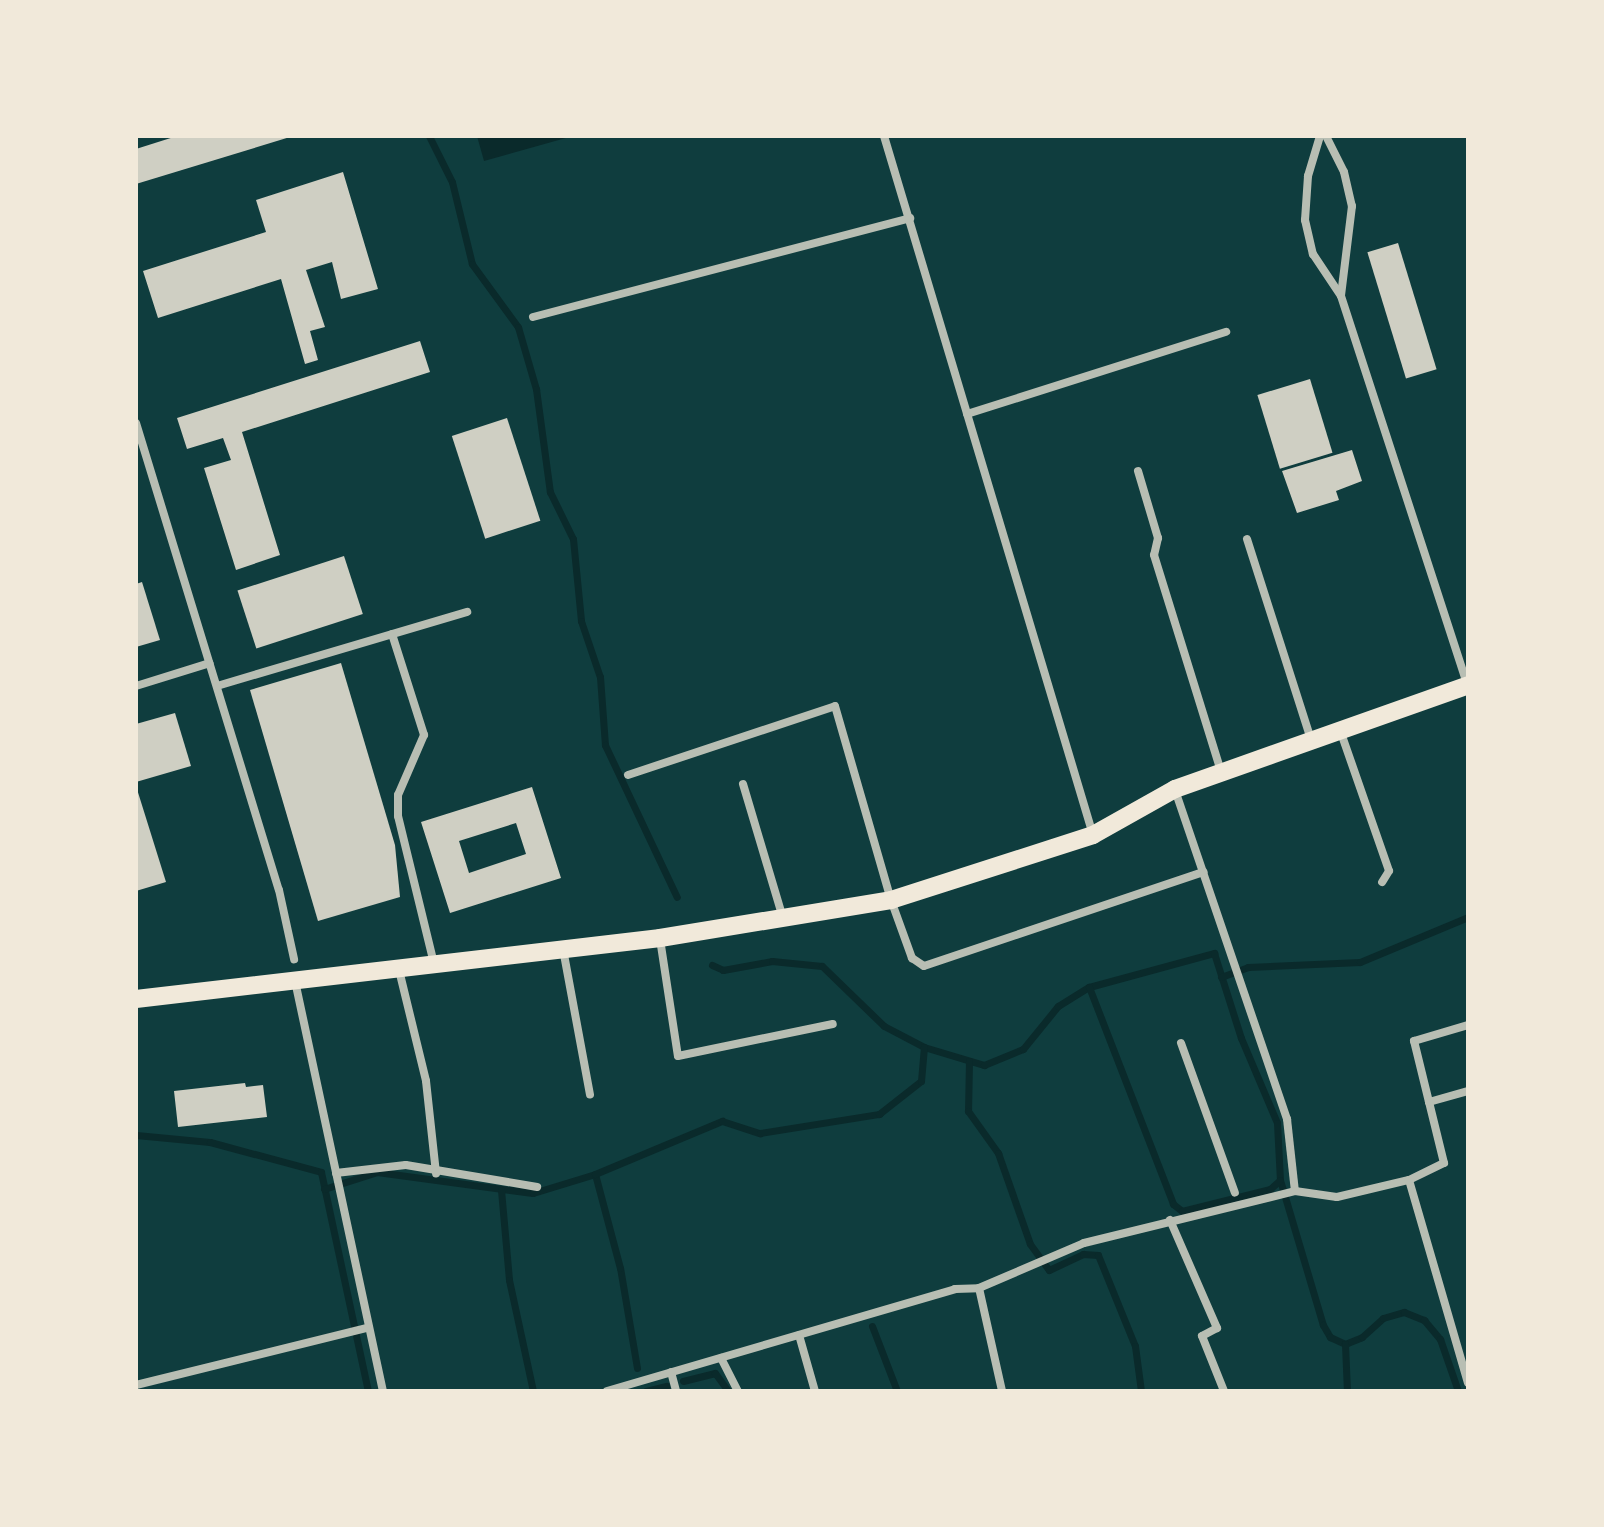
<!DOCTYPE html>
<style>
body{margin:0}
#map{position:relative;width:1604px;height:1527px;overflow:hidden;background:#0f3d3e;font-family:"Titillium Web",sans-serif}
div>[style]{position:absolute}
.water>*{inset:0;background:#0a2a2b}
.stream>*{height:7px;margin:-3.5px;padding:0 3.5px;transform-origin:3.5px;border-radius:3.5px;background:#0a2a2b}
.building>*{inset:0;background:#cfcfc3;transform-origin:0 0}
.minor>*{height:8px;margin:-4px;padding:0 4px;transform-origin:4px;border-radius:4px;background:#b8beb3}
.primary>*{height:18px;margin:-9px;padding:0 9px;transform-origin:9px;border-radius:9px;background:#f1e9da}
span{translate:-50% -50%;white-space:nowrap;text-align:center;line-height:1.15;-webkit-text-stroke:8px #f1e9da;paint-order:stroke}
.frame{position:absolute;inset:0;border:138px solid #f1e9da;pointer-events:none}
</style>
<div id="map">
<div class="water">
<div style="clip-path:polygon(477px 136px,573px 136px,484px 161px)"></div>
</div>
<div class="stream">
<div style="left:429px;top:136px;width:51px;rotate:63.4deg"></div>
<div style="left:452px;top:182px;width:84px;rotate:76.3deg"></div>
<div style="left:472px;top:264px;width:78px;rotate:53.9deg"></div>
<div style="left:518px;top:327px;width:65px;rotate:73.8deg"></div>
<div style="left:536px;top:389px;width:104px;rotate:82.3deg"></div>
<div style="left:550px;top:492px;width:52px;rotate:63.9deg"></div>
<div style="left:573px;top:539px;width:82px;rotate:84.4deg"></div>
<div style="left:581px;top:621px;width:59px;rotate:71.3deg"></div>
<div style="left:600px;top:677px;width:68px;rotate:85.8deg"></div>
<div style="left:605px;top:745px;width:168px;rotate:64.7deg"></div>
<div style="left:712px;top:965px;width:12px;rotate:24deg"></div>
<div style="left:723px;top:970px;width:50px;rotate:-10.4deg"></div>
<div style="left:772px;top:961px;width:50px;rotate:5.7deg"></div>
<div style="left:822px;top:966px;width:86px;rotate:44.1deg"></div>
<div style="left:884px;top:1026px;width:45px;rotate:27.7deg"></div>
<div style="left:924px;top:1047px;width:63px;rotate:16.7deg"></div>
<div style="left:984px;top:1065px;width:42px;rotate:-22.3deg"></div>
<div style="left:1023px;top:1049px;width:55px;rotate:-50.9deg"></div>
<div style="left:1058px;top:1006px;width:36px;rotate:-32deg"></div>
<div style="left:1089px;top:987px;width:130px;rotate:-15.2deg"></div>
<div style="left:1214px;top:953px;width:89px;rotate:72.4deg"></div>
<div style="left:1241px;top:1038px;width:92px;rotate:67deg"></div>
<div style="left:1277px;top:1123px;width:57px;rotate:87deg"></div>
<div style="left:1280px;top:1180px;width:151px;rotate:73.5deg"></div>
<div style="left:1323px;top:1325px;width:14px;rotate:60deg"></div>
<div style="left:1330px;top:1337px;width:17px;rotate:25deg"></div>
<div style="left:1345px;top:1344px;width:18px;rotate:-22deg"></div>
<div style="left:1362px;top:1337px;width:28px;rotate:-42deg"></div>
<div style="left:1383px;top:1318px;width:22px;rotate:-16deg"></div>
<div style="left:1404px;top:1312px;width:22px;rotate:22deg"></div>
<div style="left:1424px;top:1320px;width:25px;rotate:50deg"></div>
<div style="left:1440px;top:1339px;width:55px;rotate:70.9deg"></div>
<div style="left:1221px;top:977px;width:29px;rotate:-20deg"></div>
<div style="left:1248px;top:967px;width:112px;rotate:-2.6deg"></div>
<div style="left:1360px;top:962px;width:117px;rotate:-22.6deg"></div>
<div style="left:1089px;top:987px;width:233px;rotate:68.8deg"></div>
<div style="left:1173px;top:1204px;width:11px;rotate:38deg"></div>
<div style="left:1182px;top:1211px;width:91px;rotate:-14deg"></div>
<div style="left:1270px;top:1189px;width:13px;rotate:-42deg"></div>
<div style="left:969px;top:1061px;width:50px;rotate:91.1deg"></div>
<div style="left:968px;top:1111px;width:52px;rotate:54.5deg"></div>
<div style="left:998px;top:1153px;width:96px;rotate:70.6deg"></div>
<div style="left:1030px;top:1244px;width:32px;rotate:54deg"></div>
<div style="left:1049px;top:1270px;width:38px;rotate:-25deg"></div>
<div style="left:1083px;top:1254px;width:15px;rotate:4deg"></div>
<div style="left:1098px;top:1255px;width:98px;rotate:67.9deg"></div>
<div style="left:1135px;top:1346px;width:45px;rotate:82.4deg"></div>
<div style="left:136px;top:1135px;width:74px;rotate:5.4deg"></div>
<div style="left:210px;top:1142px;width:115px;rotate:15.1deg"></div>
<div style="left:321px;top:1172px;width:224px;rotate:77.9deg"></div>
<div style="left:324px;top:1189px;width:56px;rotate:-17.8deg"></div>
<div style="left:377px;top:1172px;width:157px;rotate:7.7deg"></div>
<div style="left:533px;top:1193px;width:65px;rotate:-17deg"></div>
<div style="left:501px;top:1190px;width:90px;rotate:84.9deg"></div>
<div style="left:509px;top:1280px;width:114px;rotate:77.8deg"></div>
<div style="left:872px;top:1326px;width:70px;rotate:69deg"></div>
<div style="left:1345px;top:1344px;width:47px;rotate:87.6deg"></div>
<div style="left:637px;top:1368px;width:101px;rotate:-99.6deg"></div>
<div style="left:620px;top:1268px;width:97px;rotate:-104.9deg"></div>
<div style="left:595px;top:1174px;width:138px;rotate:-22.7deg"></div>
<div style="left:722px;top:1121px;width:40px;rotate:18deg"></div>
<div style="left:760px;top:1133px;width:121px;rotate:-9.1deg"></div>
<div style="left:879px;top:1114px;width:53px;rotate:-38.2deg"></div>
<div style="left:921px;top:1081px;width:34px;rotate:-85deg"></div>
<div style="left:683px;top:1381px;width:33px;rotate:-14deg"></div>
<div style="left:715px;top:1373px;width:22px;rotate:54deg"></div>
<div style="left:646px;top:1391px;width:21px;rotate:-14deg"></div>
</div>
<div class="building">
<div style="clip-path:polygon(177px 136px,290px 136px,290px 137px,136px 184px,136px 149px)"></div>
<div style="clip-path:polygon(343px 172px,378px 289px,341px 299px,332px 262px,306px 270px,325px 327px,310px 331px,318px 360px,305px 364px,281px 279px,158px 318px,143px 271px,266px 232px,256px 200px)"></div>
<div style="left:1398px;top:243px;width:132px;height:32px;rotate:73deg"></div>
<div style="clip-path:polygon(420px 341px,430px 372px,242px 432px,280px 555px,236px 570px,204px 468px,231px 460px,223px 438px,187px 449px,177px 418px)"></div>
<div style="left:1310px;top:379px;width:77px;height:55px;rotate:73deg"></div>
<div style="left:507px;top:418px;width:108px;height:58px;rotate:72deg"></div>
<div style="clip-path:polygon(1352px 450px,1362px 481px,1336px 491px,1339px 500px,1297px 513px,1282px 471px)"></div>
<div style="left:344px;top:556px;width:61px;height:112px;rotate:72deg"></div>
<div style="clip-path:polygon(142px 582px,160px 640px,136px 647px,136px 584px)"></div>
<div style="clip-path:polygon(341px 663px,395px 845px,400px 897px,318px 921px,250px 690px)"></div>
<div style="clip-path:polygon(175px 713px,191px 766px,136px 782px,136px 724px)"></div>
<div style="clip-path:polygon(136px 786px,166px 882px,136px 891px)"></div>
<div style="clip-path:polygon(evenodd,532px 787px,561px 878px,450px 913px,421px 822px,532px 787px,516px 823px,526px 854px,469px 873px,459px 841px,516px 823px)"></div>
<div style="clip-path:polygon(245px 1083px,246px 1087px,263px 1085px,267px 1117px,178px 1127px,174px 1091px)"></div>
</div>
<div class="minor">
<div style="left:884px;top:136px;width:730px;rotate:73.35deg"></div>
<div style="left:1320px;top:136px;width:42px;rotate:106.7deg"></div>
<div style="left:1308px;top:176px;width:44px;rotate:93.9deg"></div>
<div style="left:1305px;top:220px;width:35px;rotate:77deg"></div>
<div style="left:1313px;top:254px;width:50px;rotate:56.3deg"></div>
<div style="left:1341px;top:296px;width:408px;rotate:72deg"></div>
<div style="left:1326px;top:136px;width:40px;rotate:63.4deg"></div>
<div style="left:1344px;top:172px;width:35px;rotate:77deg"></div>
<div style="left:1352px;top:206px;width:90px;rotate:97deg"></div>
<div style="left:533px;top:317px;width:390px;rotate:-14.7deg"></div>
<div style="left:967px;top:414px;width:272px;rotate:-17.6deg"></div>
<div style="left:136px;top:423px;width:488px;rotate:73deg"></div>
<div style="left:279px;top:890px;width:71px;rotate:77.7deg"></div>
<div style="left:1138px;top:471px;width:70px;rotate:73.4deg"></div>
<div style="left:1158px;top:538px;width:17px;rotate:103deg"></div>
<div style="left:1154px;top:555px;width:227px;rotate:72.8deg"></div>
<div style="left:1247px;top:539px;width:211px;rotate:72.3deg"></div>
<div style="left:392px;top:634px;width:106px;rotate:72.4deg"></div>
<div style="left:424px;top:735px;width:65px;rotate:113.4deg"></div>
<div style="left:398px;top:795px;width:21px;rotate:90deg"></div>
<div style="left:398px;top:816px;width:152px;rotate:76.3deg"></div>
<div style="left:136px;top:686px;width:77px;rotate:-17.3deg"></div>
<div style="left:217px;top:686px;width:261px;rotate:-16.5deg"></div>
<div style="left:1340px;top:730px;width:149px;rotate:70.8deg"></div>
<div style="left:1389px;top:871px;width:13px;rotate:122deg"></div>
<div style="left:628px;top:775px;width:218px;rotate:-18.4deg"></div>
<div style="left:835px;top:706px;width:202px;rotate:73.9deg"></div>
<div style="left:891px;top:900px;width:62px;rotate:70.1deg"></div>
<div style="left:912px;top:958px;width:14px;rotate:34deg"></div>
<div style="left:924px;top:966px;width:295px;rotate:-18.6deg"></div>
<div style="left:743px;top:784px;width:140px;rotate:73.4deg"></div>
<div style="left:1175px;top:790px;width:348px;rotate:71.2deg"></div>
<div style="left:1287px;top:1119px;width:72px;rotate:83.7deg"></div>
<div style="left:660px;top:939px;width:118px;rotate:81.3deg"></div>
<div style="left:678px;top:1056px;width:158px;rotate:-11.7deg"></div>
<div style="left:563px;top:949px;width:148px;rotate:79.5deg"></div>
<div style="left:399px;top:970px;width:114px;rotate:76.3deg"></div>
<div style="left:426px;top:1081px;width:93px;rotate:83.8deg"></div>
<div style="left:295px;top:981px;width:419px;rotate:77.9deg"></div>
<div style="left:1181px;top:1043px;width:159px;rotate:70.2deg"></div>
<div style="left:1429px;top:1102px;width:63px;rotate:-103.8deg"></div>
<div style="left:1414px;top:1041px;width:56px;rotate:-16.5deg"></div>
<div style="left:336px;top:1173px;width:70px;rotate:-6.5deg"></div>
<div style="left:406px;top:1165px;width:133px;rotate:9.5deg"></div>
<div style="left:1409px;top:1180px;width:211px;rotate:73.8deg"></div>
<div style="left:1170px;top:1220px;width:118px;rotate:66.5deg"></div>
<div style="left:1217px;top:1328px;width:17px;rotate:152deg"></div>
<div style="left:1202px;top:1336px;width:59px;rotate:68.2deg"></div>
<div style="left:979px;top:1288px;width:106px;rotate:77.4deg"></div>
<div style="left:799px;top:1335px;width:58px;rotate:74.1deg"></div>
<div style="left:721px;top:1358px;width:37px;rotate:63deg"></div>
<div style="left:671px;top:1372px;width:20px;rotate:75deg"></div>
<div style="left:136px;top:1385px;width:238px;rotate:-13.9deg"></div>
<div style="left:607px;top:1391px;width:363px;rotate:-16.3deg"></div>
<div style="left:955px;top:1289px;width:24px;rotate:-2deg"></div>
<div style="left:979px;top:1288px;width:114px;rotate:-23.2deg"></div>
<div style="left:1084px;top:1243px;width:217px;rotate:-13.8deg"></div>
<div style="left:1295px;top:1191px;width:42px;rotate:8.1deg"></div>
<div style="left:1337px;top:1197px;width:74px;rotate:-13.3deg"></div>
<div style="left:1409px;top:1180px;width:39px;rotate:-26deg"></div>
<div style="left:1444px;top:1163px;width:63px;rotate:-103.8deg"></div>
<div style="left:1429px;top:1102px;width:41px;rotate:-15.8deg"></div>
</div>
<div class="primary">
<div style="left:136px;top:999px;width:528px;rotate:-6.64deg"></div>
<div style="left:660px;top:938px;width:234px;rotate:-9.3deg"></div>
<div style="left:891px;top:900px;width:212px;rotate:-17.8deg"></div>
<div style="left:1093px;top:835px;width:94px;rotate:-29.3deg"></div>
<div style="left:1175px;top:789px;width:311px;rotate:-19.5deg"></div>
</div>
<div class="frame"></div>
</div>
